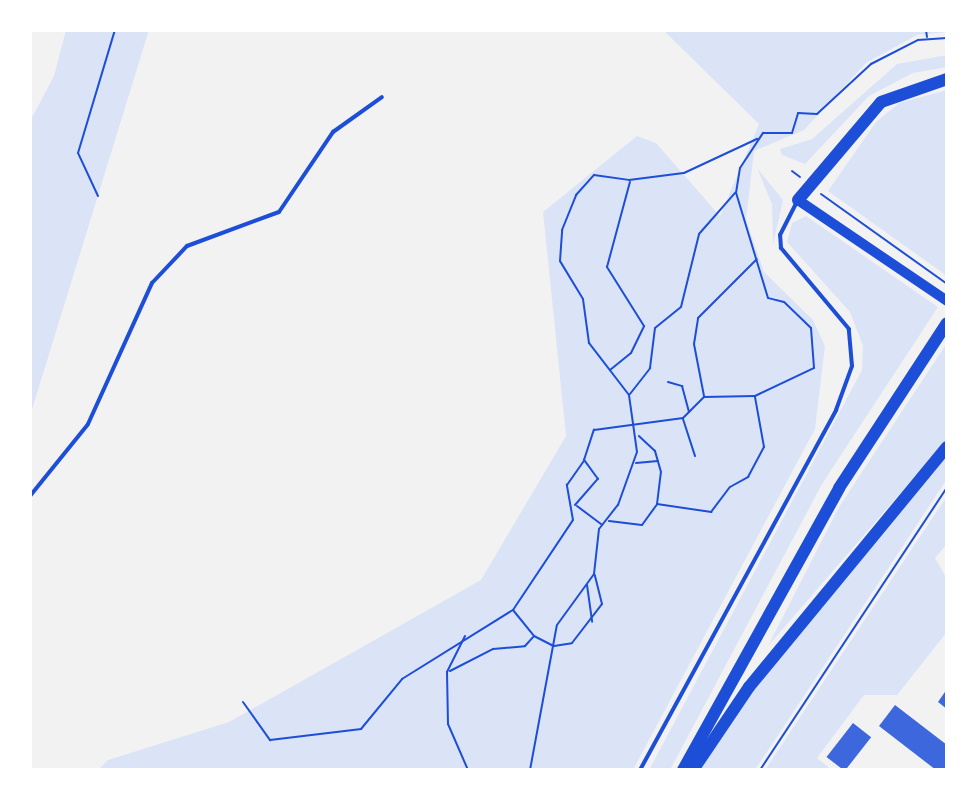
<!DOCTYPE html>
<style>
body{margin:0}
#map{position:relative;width:977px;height:800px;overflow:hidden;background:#f2f2f2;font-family:Karla,sans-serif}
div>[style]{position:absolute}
.green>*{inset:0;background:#dbe4f7}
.building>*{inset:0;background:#3d67dc;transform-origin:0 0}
.path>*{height:2px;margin:-1px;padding:0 1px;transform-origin:1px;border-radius:1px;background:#1d4ed8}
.service>*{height:4px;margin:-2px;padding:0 2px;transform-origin:2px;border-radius:2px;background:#1d4ed8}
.secondary>*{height:10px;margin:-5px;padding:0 5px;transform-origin:5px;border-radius:5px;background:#1d4ed8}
.trunk>*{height:12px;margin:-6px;padding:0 6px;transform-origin:6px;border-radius:6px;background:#1d4ed8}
span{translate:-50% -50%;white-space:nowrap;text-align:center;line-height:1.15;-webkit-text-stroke:6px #fff;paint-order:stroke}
.frame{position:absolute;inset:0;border:32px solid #fff;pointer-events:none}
</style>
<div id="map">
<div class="green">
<div style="clip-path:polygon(66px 30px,149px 30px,30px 416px,30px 121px,54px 76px)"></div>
<div style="clip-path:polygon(663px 30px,947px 30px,947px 32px,917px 35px,866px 63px,804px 130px,754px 151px,746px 220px,764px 272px,813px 320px,825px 346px,815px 429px,633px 770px,98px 770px,108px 760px,229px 722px,481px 580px,566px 436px,543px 212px,637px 136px,656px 143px,720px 216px,759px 124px)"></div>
<div style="clip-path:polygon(947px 55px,947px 67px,913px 73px,869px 96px,805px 164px,782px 155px,780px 149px,812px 139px,897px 64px)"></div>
<div style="clip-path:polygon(947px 90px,947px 276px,828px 191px,876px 122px,899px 103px)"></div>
<div style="clip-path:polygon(757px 168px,783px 200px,773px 245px,772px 204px)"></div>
<div style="clip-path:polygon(806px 216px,938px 307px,822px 484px,670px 770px,649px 770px,862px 370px,863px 346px,850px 312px,787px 242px,792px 223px)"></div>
<div style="clip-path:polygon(947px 343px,947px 439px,768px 646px,839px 507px)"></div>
<div style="clip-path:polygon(947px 456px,947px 479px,755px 770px,700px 770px,733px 715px)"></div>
<div style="clip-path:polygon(947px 496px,947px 544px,935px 558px,947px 579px,947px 632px,897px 695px,864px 695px,817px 758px,832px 770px,765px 770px)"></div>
</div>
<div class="building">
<div style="clip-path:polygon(947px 689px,947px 709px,938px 702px)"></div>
<div style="clip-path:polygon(895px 705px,947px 745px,947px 770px,936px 770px,879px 726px)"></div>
<div style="left:853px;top:723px;width:23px;height:43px;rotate:38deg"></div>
</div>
<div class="path">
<div style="left:926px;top:30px;width:7px;rotate:82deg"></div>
<div style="left:792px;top:171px;width:10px;rotate:37deg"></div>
<div style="left:821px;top:194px;width:155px;rotate:35.5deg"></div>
<div style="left:98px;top:196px;width:47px;rotate:-114.9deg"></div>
<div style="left:78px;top:153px;width:128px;rotate:-73.3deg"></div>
<div style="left:610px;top:370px;width:27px;rotate:-39deg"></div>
<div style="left:631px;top:353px;width:30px;rotate:-64deg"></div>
<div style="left:644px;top:326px;width:70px;rotate:-122.1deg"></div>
<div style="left:607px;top:267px;width:88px;rotate:-74.9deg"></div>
<div style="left:668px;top:382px;width:15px;rotate:16deg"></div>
<div style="left:682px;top:386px;width:27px;rotate:75deg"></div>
<div style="left:630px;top:394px;width:33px;rotate:-52deg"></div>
<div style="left:650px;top:368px;width:40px;rotate:-82.9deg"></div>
<div style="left:655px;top:328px;width:33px;rotate:-39deg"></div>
<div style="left:681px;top:307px;width:75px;rotate:-76.1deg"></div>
<div style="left:699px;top:234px;width:55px;rotate:-48.7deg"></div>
<div style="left:704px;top:396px;width:53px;rotate:-100.9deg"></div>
<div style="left:694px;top:344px;width:26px;rotate:-81deg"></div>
<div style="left:698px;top:318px;width:83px;rotate:-45deg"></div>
<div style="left:683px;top:419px;width:39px;rotate:72deg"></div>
<div style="left:636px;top:463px;width:22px;rotate:-5deg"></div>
<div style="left:657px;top:504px;width:55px;rotate:8.4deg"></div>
<div style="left:711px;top:512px;width:31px;rotate:-53deg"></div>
<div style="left:730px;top:487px;width:21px;rotate:-29deg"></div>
<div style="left:748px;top:477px;width:34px;rotate:-62deg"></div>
<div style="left:764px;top:447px;width:51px;rotate:-100.2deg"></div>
<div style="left:575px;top:505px;width:35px;rotate:-49deg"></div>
<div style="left:598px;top:479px;width:24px;rotate:-126deg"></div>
<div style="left:584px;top:460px;width:32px;rotate:-72deg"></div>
<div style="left:594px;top:430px;width:90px;rotate:-7.7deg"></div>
<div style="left:683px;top:418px;width:30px;rotate:-45deg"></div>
<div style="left:704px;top:397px;width:51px;rotate:-1.1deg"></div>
<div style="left:755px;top:396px;width:65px;rotate:-25.4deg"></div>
<div style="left:814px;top:368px;width:40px;rotate:-94.3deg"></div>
<div style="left:811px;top:328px;width:37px;rotate:-136deg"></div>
<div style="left:784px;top:302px;width:16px;rotate:-166deg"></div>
<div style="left:768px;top:298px;width:110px;rotate:-106.9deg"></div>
<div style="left:736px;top:193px;width:25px;rotate:-81deg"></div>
<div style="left:740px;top:168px;width:42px;rotate:-56.7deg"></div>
<div style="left:763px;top:133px;width:29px"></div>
<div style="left:792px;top:133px;width:21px;rotate:-73deg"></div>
<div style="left:798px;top:113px;width:19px;rotate:3deg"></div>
<div style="left:817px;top:114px;width:74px;rotate:-42.8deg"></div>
<div style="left:871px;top:64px;width:53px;rotate:-27.1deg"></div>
<div style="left:918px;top:40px;width:29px;rotate:-4deg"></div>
<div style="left:577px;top:506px;width:30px;rotate:37deg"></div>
<div style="left:609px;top:521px;width:33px;rotate:7deg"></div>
<div style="left:642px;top:525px;width:26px;rotate:-54deg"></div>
<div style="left:657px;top:504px;width:32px;rotate:-83deg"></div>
<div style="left:661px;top:472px;width:22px;rotate:-106deg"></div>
<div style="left:655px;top:451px;width:22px;rotate:-137deg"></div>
<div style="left:587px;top:585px;width:37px;rotate:82deg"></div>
<div style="left:513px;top:610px;width:33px;rotate:51deg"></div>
<div style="left:534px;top:636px;width:22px;rotate:27deg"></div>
<div style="left:554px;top:646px;width:18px;rotate:-9deg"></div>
<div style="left:572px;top:643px;width:49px;rotate:-52.4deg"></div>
<div style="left:602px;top:604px;width:30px;rotate:-104deg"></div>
<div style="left:465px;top:636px;width:40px;rotate:116.6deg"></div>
<div style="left:447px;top:672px;width:52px;rotate:88.9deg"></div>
<div style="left:448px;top:724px;width:50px;rotate:66.5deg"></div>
<div style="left:450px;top:671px;width:48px;rotate:-27.1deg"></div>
<div style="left:493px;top:649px;width:32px;rotate:-5deg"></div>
<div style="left:525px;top:646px;width:12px;rotate:-48deg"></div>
<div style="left:243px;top:702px;width:47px;rotate:54.6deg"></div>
<div style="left:270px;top:740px;width:92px;rotate:-6.9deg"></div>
<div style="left:361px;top:729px;width:65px;rotate:-50.6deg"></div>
<div style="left:402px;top:679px;width:131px;rotate:-31.9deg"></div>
<div style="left:513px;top:610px;width:108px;rotate:-56.3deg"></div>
<div style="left:573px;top:520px;width:36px;rotate:-100deg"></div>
<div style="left:567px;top:485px;width:29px;rotate:-55deg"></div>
<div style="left:530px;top:770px;width:147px;rotate:-79.5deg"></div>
<div style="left:557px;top:625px;width:63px;rotate:-54deg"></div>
<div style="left:594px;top:574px;width:45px;rotate:-83.7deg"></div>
<div style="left:599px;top:529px;width:31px;rotate:-52deg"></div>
<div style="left:618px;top:505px;width:56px;rotate:-70.3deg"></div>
<div style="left:637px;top:452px;width:58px;rotate:-98deg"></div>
<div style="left:629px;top:395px;width:66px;rotate:-127.6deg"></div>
<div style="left:589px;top:343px;width:44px;rotate:-97.8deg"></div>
<div style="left:583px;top:299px;width:44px;rotate:-121.2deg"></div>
<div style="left:560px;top:261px;width:31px;rotate:-86deg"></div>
<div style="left:562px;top:230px;width:38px;rotate:-68deg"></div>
<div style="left:576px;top:195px;width:27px;rotate:-48deg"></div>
<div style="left:594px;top:175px;width:35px;rotate:8deg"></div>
<div style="left:629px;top:180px;width:55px;rotate:-7.3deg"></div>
<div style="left:684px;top:173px;width:81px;rotate:-25deg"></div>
<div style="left:760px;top:770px;width:339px;rotate:-56.5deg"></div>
</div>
<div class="service">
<div style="left:30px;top:496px;width:92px;rotate:-51.1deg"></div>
<div style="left:88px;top:424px;width:155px;rotate:-65.6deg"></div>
<div style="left:152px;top:283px;width:51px;rotate:-46.6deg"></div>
<div style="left:187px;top:246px;width:98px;rotate:-20.3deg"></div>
<div style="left:279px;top:212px;width:97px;rotate:-56deg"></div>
<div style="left:333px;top:132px;width:60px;rotate:-35.5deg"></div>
<div style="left:640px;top:770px;width:410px;rotate:-61.4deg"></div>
<div style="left:836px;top:410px;width:47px;rotate:-70deg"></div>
<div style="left:852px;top:366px;width:37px;rotate:-95deg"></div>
<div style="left:849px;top:329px;width:106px;rotate:-130deg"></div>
<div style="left:781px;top:248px;width:13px;rotate:-94deg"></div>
<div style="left:780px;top:235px;width:37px;rotate:-63deg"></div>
</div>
<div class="secondary">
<div style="left:798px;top:200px;width:180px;rotate:34.1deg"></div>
</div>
<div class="trunk">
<div style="left:798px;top:200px;width:128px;rotate:-49.7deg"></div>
<div style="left:881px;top:102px;width:70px;rotate:-19.2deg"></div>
<div style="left:683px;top:770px;width:322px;rotate:-61deg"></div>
<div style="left:839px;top:488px;width:197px;rotate:-56.8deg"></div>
<div style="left:693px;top:770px;width:100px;rotate:-56deg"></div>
<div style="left:749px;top:687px;width:311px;rotate:-50.5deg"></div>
</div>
<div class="frame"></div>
</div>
